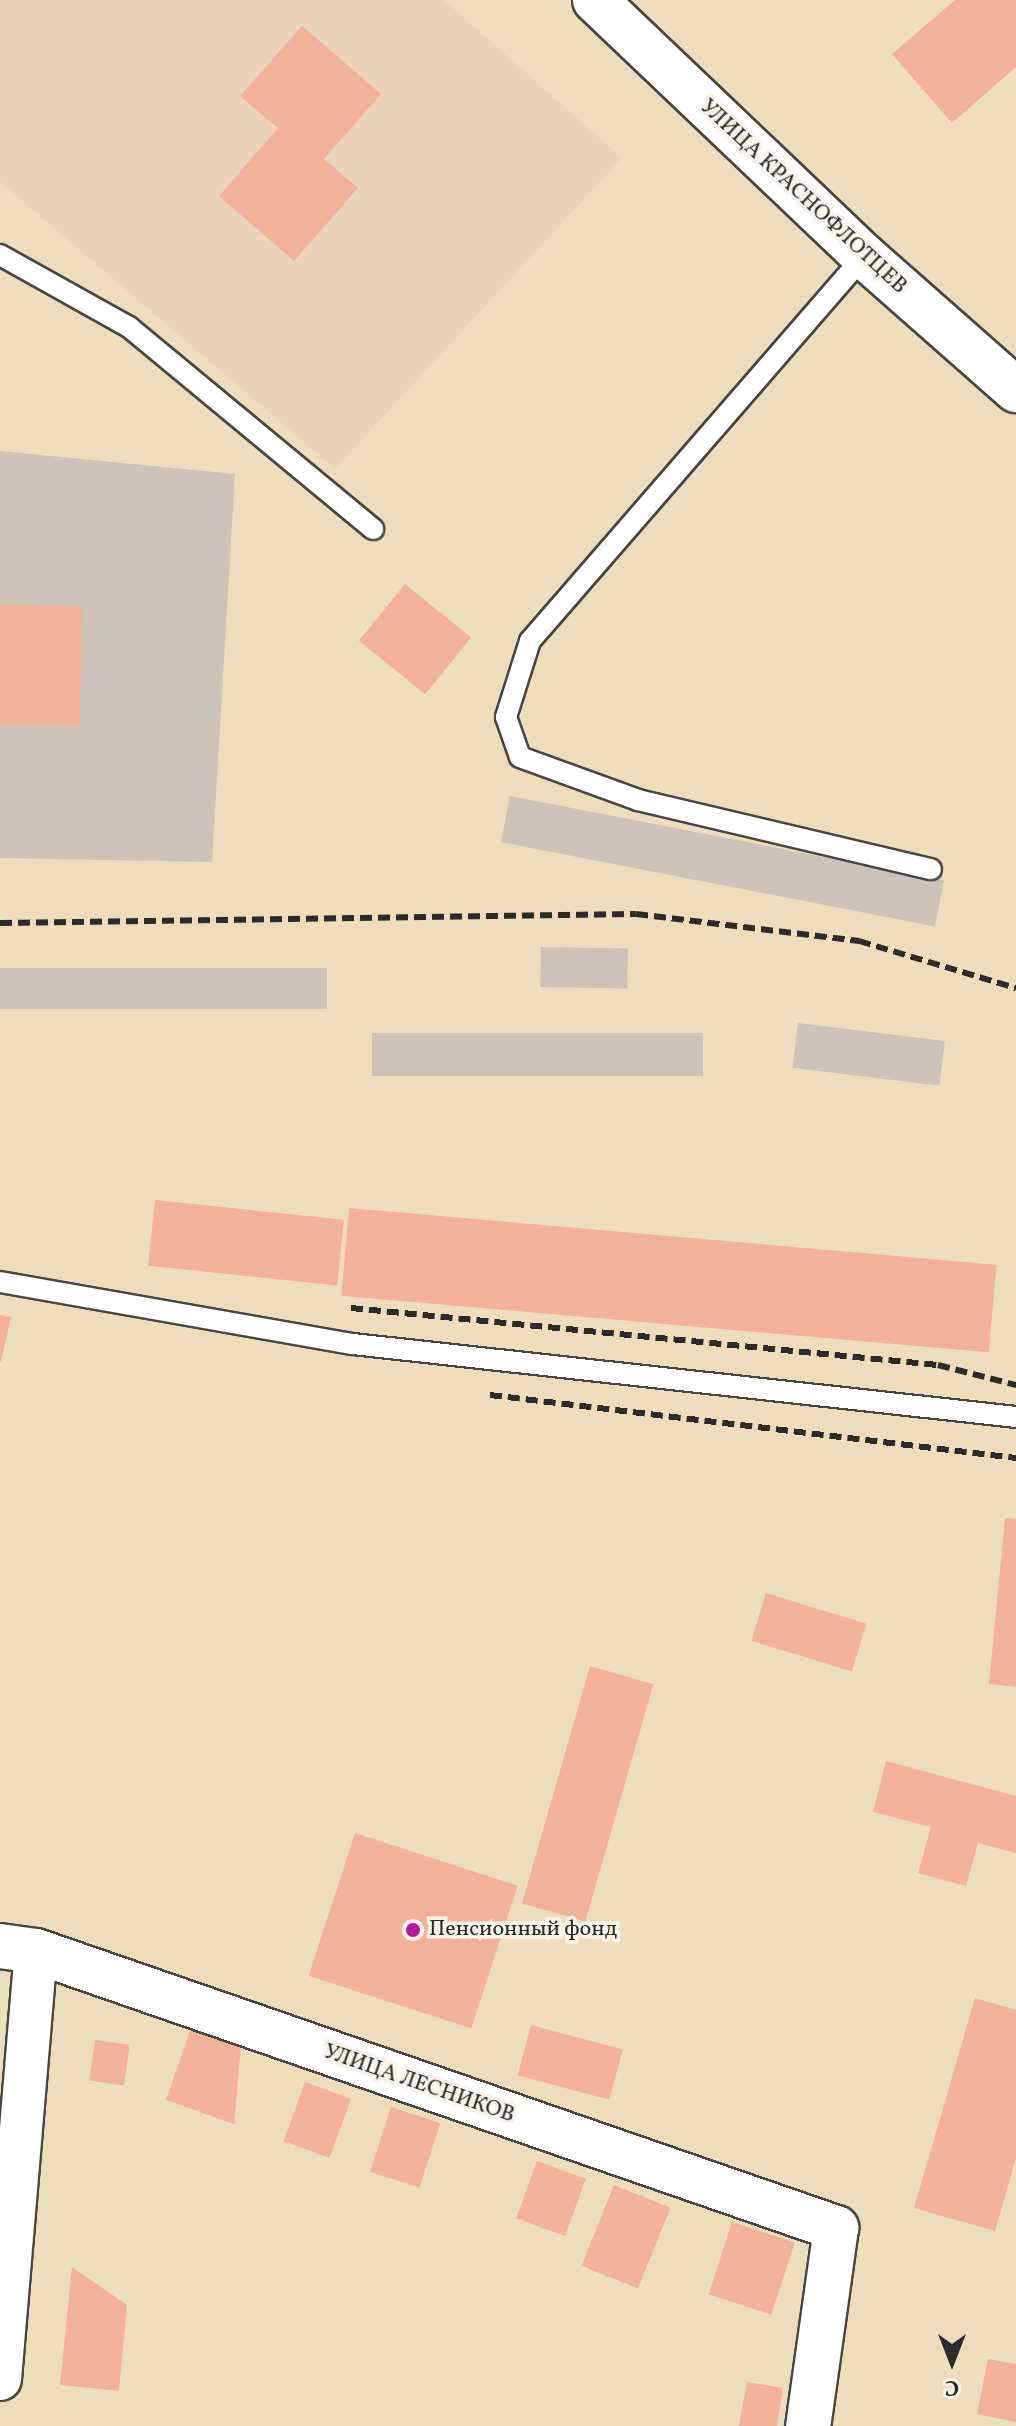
<!DOCTYPE html>
<meta charset="utf-8">
<style>
body{margin:0}
#map{position:relative;width:1016px;height:2426px;overflow:hidden;background:#eeddbc;font-family:Vollkorn,serif}
div>[style]{position:absolute}
.built>*{inset:0;background:#ebd3b9}
.industrial>*{inset:0;background:#cdc2b9;transform-origin:0 0}
.building>*{inset:0;background:#f2b199;transform-origin:0 0}
.roads{filter:drop-shadow(2px 0 #484641) drop-shadow(-2px 0 #484641) drop-shadow(0 2px #484641) drop-shadow(0 -2px #484641)}
.service>*{height:20px;margin:-10px;padding:0 10px;transform-origin:10px;border-radius:10px;background:#fff}
.minor>*{height:42px;margin:-21px;padding:0 21px;transform-origin:21px;border-radius:21px;background:#fff}
.tertiary>*{height:44px;margin:-22px;padding:0 22px;transform-origin:22px;border-radius:22px;background:#fff}
.rail>*{height:6px;margin-top:-3px;transform-origin:0;background:repeating-linear-gradient(90deg,#2b2b2b 0 12px,transparent 0 18px)}
.dots>*{width:22px;height:22px;translate:-50% -50%;box-sizing:border-box;border:4px solid #f7f3e8;border-radius:50%}
span{translate:-50% -50%;white-space:nowrap;text-align:center;line-height:1.15;-webkit-text-stroke:7px #f7f3e8;paint-order:stroke}
.street-label{font-size:22px;color:#2b2b2b}
.poi-label{font-size:22px;color:#2b2b2b}
.left{translate:0 -50%;text-align:left}
.north{position:absolute;left:912px;top:2322px;width:80px;height:80px;-webkit-text-stroke:6px #f7f3e8;paint-order:stroke;rotate:180deg;font-size:22px;font-weight:700;line-height:32px;text-align:center;color:#2b2b2b}
.north::after{content:'';display:block;margin:auto;width:28px;height:36px;background:#2b2b2b;clip-path:polygon(50% 0,100% 100%,50% 72%,0 100%)}
</style>
<div id="map">
<div class="built">
<div style="clip-path:polygon(0 0,444px 0,622px 158px,335px 469px,0 182px)"></div>
</div>
<div class="industrial">
<div style="clip-path:polygon(0 451px,235px 474px,212px 862px,0 858px)"></div>
<div style="left:510px;top:796px;width:442px;height:47px;rotate:11deg"></div>
<div style="left:541px;top:947px;width:87px;height:40px;rotate:1deg"></div>
<div style="left:327px;top:968px;width:41px;height:327px;rotate:90deg"></div>
<div style="left:798px;top:1023px;width:148px;height:45px;rotate:7deg"></div>
<div style="left:703px;top:1033px;width:43px;height:331px;rotate:90deg"></div>
</div>
<div class="building">
<div style="clip-path:polygon(955px 0,1016px 0,1016px 67px,952px 123px,892px 54px)"></div>
<div style="clip-path:polygon(302px 26px,381px 94px,324px 159px,358px 188px,294px 261px,219px 196px,278px 128px,240px 96px)"></div>
<div style="left:405px;top:584px;width:85px;height:73px;rotate:39deg"></div>
<div style="left:0;top:605px;width:82px;height:119px;rotate:1deg"></div>
<div style="left:155px;top:1200px;width:190px;height:66px;rotate:6deg"></div>
<div style="left:349px;top:1208px;width:650px;height:88px;rotate:5deg"></div>
<div style="clip-path:polygon(0 1315px,11px 1317px,1px 1362px,0 1361px)"></div>
<div style="clip-path:polygon(1005px 1518px,1016px 1519px,1016px 1687px,989px 1684px)"></div>
<div style="left:766px;top:1593px;width:105px;height:50px;rotate:17deg"></div>
<div style="left:590px;top:1666px;width:66px;height:247px;rotate:16deg"></div>
<div style="clip-path:polygon(886px 1761px,1016px 1796px,1016px 1853px,978px 1843px,966px 1886px,918px 1873px,931px 1827px,873px 1812px)"></div>
<div style="left:355px;top:1833px;width:171px;height:150px;rotate:18deg"></div>
<div style="clip-path:polygon(975px 1998px,1016px 2010px,1016px 2158px,995px 2231px,914px 2208px)"></div>
<div style="left:531px;top:2025px;width:95px;height:52px;rotate:15deg"></div>
<div style="clip-path:polygon(191px 2028px,241px 2046px,234px 2124px,166px 2100px)"></div>
<div style="left:95px;top:2040px;width:35px;height:41px;rotate:8deg"></div>
<div style="left:305px;top:2082px;width:49px;height:63px;rotate:20deg"></div>
<div style="left:391px;top:2107px;width:52px;height:68px;rotate:18deg"></div>
<div style="left:537px;top:2161px;width:52px;height:61px;rotate:20deg"></div>
<div style="left:614px;top:2185px;width:61px;height:87px;rotate:22deg"></div>
<div style="left:732px;top:2222px;width:66px;height:76px;rotate:18deg"></div>
<div style="clip-path:polygon(72px 2267px,127px 2305px,119px 2391px,60px 2385px)"></div>
<div style="clip-path:polygon(988px 2359px,1016px 2364px,1016px 2422px,977px 2414px)"></div>
<div style="clip-path:polygon(747px 2382px,783px 2388px,777px 2426px,739px 2426px)"></div>
</div>
<div class="roads">
<div class="service">
<div style="left:0;top:255px;width:148px;rotate:29.2deg"></div>
<div style="left:129px;top:327px;width:317px;rotate:39.6deg"></div>
<div style="left:864px;top:256px;width:510px;rotate:130.94deg"></div>
<div style="left:530px;top:641px;width:80px;rotate:107.5deg"></div>
<div style="left:506px;top:717px;width:42px;rotate:70.7deg"></div>
<div style="left:520px;top:757px;width:126px;rotate:20deg"></div>
<div style="left:638px;top:800px;width:301px;rotate:13.3deg"></div>
<div style="left:0;top:1282px;width:358px;rotate:10deg"></div>
<div style="left:353px;top:1344px;width:667px;rotate:6.28deg"></div>
</div>
<div class="minor">
<div style="left:0;top:2379px;width:430px;rotate:-85.2deg"></div>
</div>
<div class="tertiary">
<div style="left:595px;top:0;width:371px;rotate:43.6deg"></div>
<div style="left:864px;top:256px;width:203px;rotate:41.4deg"></div>
<div style="left:0;top:1946px;width:36px;rotate:8deg"></div>
<div style="left:36px;top:1951px;width:847px;rotate:19.1deg"></div>
<div style="left:836px;top:2228px;width:200px;rotate:98deg"></div>
</div>
</div>
<div class="rail">
<div style="left:0;top:923px;width:636px;rotate:-0.81deg"></div>
<div style="left:636px;top:914px;width:225px;rotate:6.9deg"></div>
<div style="left:859px;top:941px;width:164px;rotate:16.7deg"></div>
<div style="left:351px;top:1308px;width:590px;rotate:5.55deg"></div>
<div style="left:938px;top:1365px;width:81px;rotate:14.4deg"></div>
<div style="left:490px;top:1395px;width:530px;rotate:6.83deg"></div>
</div>
<div class="dots">
<div style="left:413px;top:1930px;background:#b5179e"></div>
</div>
<div class="street-label">
<span style="left:803px;top:197px;rotate:43deg">УЛИЦА КРАСНОФЛОТЦЕВ</span>
<span style="left:419px;top:2084px;rotate:19deg">УЛИЦА ЛЕСНИКОВ</span>
</div>
<div class="poi-label">
<span class="left" style="left:429px;top:1930px">Пенсионный фонд</span>
</div>
<div class="north">С</div>
</div>
